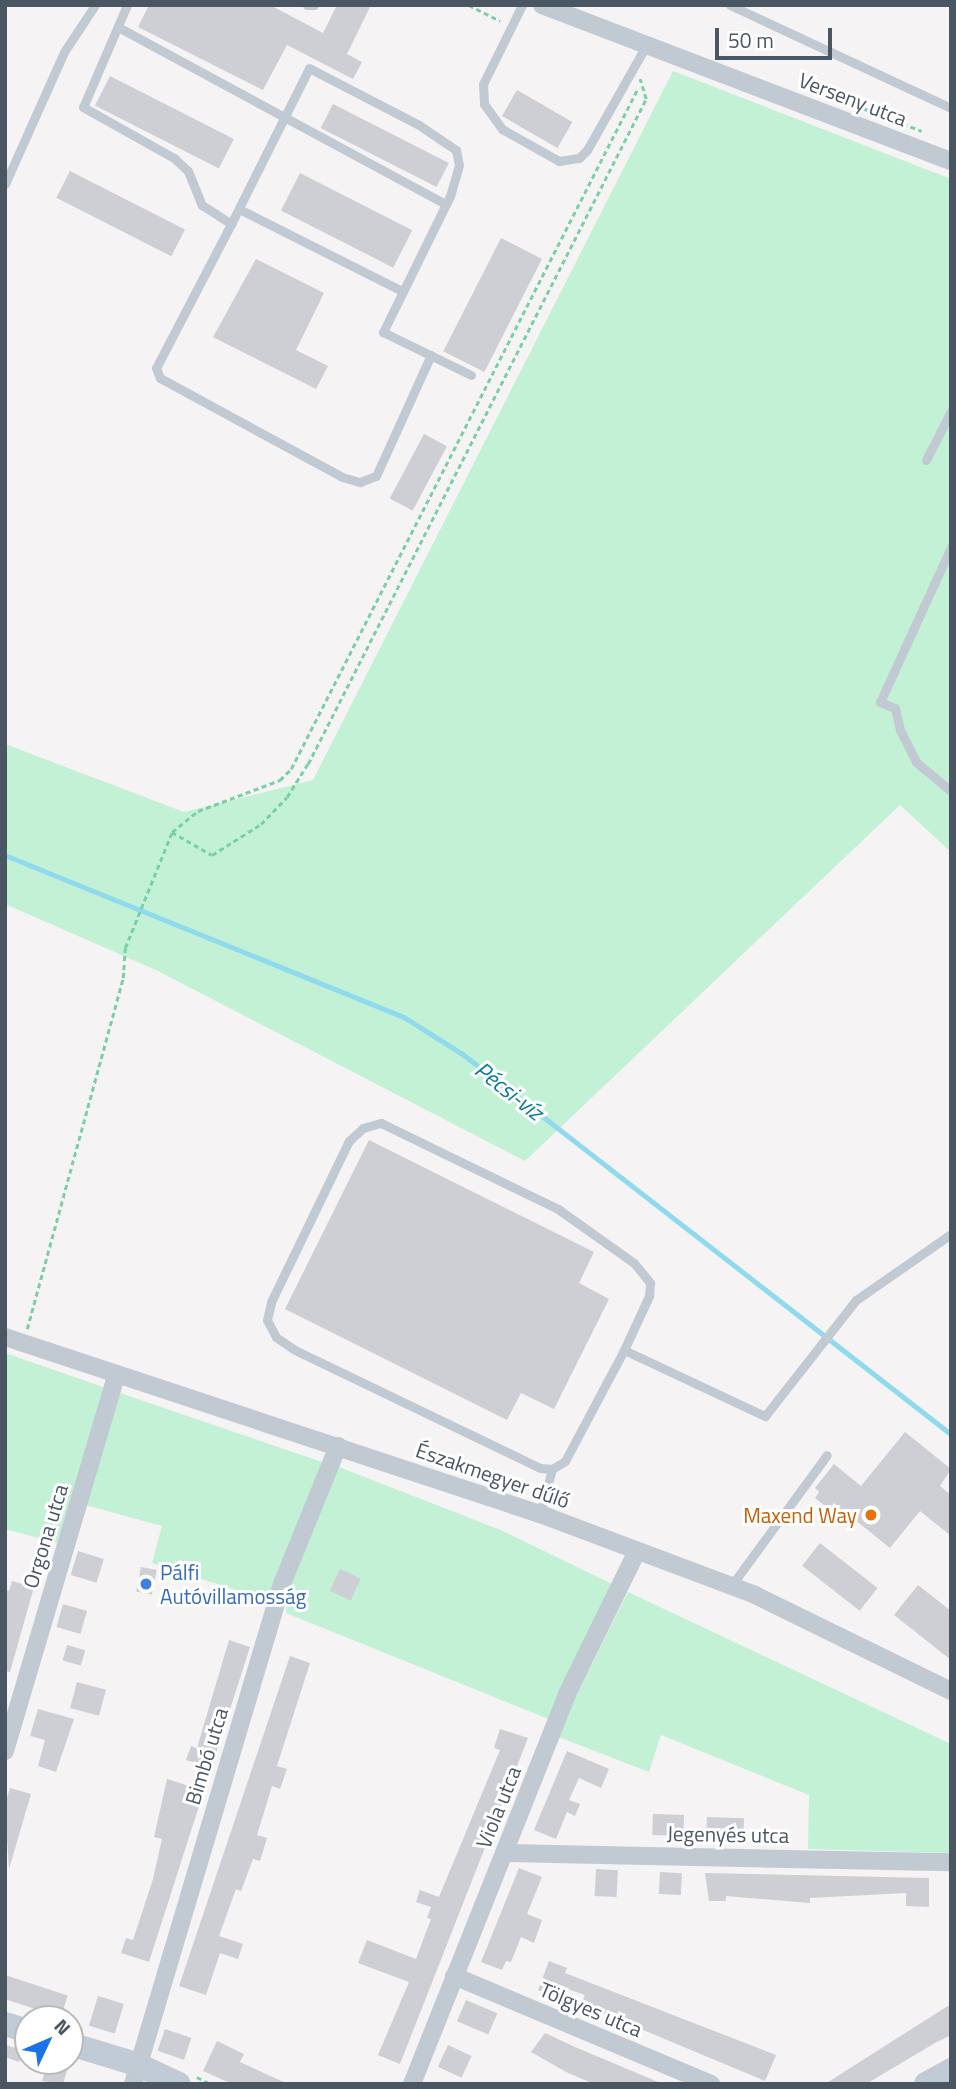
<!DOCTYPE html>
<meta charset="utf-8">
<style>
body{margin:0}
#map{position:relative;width:956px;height:2089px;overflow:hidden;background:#f5f3f3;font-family:"Titillium Web",sans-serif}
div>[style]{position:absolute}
.green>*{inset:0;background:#c3f1d5}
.stream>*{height:4.5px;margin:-2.25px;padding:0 2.25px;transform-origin:2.25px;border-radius:2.25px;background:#90daee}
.building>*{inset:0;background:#cdcfd5;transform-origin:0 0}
.path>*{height:2.5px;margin-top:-1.25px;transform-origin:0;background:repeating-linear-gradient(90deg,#7ad0a6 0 5px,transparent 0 8.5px)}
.lane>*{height:9px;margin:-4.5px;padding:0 4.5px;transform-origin:4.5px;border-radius:4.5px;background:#c1cad2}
.street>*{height:18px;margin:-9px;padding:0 9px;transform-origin:9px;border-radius:9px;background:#c1cad2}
.secondary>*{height:24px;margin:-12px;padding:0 12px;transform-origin:12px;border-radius:12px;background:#c1cbd6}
.dots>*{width:19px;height:19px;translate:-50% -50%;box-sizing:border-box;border:4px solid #fff;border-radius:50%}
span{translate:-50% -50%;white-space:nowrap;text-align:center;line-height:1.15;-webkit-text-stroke:6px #fff;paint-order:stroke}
.street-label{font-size:21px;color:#4a5661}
.food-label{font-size:21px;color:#c56008}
.right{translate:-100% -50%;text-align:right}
.shop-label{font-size:21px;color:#366cbe}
.left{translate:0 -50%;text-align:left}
.water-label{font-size:23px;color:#0c7c9b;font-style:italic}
.frame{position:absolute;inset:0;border:7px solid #4a5661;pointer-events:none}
.north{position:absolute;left:14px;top:2005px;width:70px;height:70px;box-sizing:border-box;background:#fff;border:2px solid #b7bbc0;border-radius:50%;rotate:46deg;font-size:19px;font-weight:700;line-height:28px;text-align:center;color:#4a5661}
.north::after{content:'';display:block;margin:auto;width:24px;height:32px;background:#1a73e8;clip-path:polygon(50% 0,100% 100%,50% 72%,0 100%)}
.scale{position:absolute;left:715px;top:28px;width:117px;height:32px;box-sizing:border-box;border:4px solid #4a5661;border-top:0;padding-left:9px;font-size:21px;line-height:24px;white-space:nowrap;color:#4a5661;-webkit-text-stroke:5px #fff;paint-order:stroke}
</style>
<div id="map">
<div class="green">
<div style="clip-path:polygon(673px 71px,951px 179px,951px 852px,900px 805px,525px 1161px,158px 971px,5px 904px,5px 744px,184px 812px,313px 780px)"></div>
<div style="clip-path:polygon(5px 1353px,106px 1388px,57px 1543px,5px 1529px)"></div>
<div style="clip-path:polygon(120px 1393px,325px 1463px,276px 1603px,152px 1563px,162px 1526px,85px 1505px)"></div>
<div style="clip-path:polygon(339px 1467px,503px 1531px,612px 1584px,551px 1720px,286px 1613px,291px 1582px)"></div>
<div style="clip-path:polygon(628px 1592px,951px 1744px,951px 1853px,808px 1849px,809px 1795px,661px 1735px,649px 1772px,556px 1736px)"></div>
</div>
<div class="stream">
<div style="left:5px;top:855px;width:431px;rotate:22.1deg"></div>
<div style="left:404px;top:1017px;width:71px;rotate:32.3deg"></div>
<div style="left:464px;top:1055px;width:617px;rotate:37.89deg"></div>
</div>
<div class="building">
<div style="clip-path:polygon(149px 5px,270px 5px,323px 33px,337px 5px,371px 5px,347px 54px,362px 62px,353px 79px,287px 45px,263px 90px,138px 27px)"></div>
<div style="left:110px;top:76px;width:139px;height:33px;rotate:27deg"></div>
<div style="left:517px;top:90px;width:64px;height:30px;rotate:30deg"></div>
<div style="left:333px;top:104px;width:130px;height:27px;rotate:27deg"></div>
<div style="left:70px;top:171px;width:129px;height:30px;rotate:27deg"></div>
<div style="left:300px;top:173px;width:126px;height:42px;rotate:27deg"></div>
<div style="left:501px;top:238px;width:46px;height:127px;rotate:27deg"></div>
<div style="clip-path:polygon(256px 259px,324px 293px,296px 350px,328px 366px,316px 389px,213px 337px)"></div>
<div style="left:424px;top:434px;width:26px;height:73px;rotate:28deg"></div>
<div style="clip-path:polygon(369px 1140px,594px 1252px,579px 1283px,609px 1299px,554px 1409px,521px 1393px,507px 1420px,285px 1309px)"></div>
<div style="clip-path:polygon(905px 1432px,951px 1469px,940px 1486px,951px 1495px,951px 1536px,920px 1511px,890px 1548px,834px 1503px,829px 1509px,815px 1498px,819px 1492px,815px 1488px,834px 1464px,861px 1486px)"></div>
<div style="left:820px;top:1543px;width:73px;height:29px;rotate:38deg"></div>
<div style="left:78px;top:1551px;width:27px;height:25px;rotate:17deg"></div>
<div style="left:141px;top:1567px;width:16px;height:25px;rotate:11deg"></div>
<div style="left:340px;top:1569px;width:23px;height:24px;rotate:25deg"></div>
<div style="clip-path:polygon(12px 1581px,34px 1587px,10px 1672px,5px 1671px,5px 1590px,9px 1591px)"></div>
<div style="clip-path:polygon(918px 1585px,951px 1611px,951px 1660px,894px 1615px)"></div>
<div style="left:63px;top:1604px;width:25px;height:24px;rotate:16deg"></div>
<div style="clip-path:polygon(229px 1640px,250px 1647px,149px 1962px,121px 1953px,126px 1938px,133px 1940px,153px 1879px,162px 1839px,154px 1837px,167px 1779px,192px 1787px,200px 1764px,186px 1760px,191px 1746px,197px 1748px)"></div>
<div style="left:67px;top:1645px;width:19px;height:16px;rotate:16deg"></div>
<div style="clip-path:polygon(290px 1656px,310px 1663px,277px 1766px,287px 1769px,280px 1789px,272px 1786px,257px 1835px,267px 1838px,260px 1861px,253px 1859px,241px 1891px,236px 1889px,219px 1936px,243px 1944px,238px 1959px,220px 1953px,206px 1995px,179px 1986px)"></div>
<div style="left:77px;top:1682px;width:30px;height:27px;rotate:15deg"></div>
<div style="clip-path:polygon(38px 1709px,74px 1719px,56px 1772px,38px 1766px,45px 1740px,30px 1736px)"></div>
<div style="clip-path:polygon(500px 1729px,528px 1738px,400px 2064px,378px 2055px,409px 1982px,358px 1963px,367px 1940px,416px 1959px,431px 1919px,427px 1918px,431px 1907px,416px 1902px,420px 1890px,439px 1897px,500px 1750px,494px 1748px)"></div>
<div style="clip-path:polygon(567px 1751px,609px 1769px,601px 1788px,579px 1778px,569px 1800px,580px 1804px,575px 1816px,567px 1812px,556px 1839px,534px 1830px)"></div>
<div style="clip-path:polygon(10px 1788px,31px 1794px,9px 1869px,5px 1804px)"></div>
<div style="left:653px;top:1814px;width:31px;height:21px;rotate:2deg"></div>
<div style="left:707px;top:1817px;width:37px;height:18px;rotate:2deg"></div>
<div style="clip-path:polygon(519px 1868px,542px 1877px,527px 1914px,542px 1920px,534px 1943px,521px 1937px,511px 1962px,506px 1961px,502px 1970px,481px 1962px)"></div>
<div style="left:596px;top:1869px;width:22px;height:27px;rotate:3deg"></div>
<div style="left:660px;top:1872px;width:22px;height:22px;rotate:3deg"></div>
<div style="clip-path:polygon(705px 1873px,929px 1878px,929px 1907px,906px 1906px,906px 1893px,810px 1898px,810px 1903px,726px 1896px,726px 1901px,709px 1901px)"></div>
<div style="clip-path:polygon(549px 1961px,567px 1968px,565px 1973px,776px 2055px,765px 2081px,581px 2004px,585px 1995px,559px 1986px,555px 1997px,538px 1990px)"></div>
<div style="left:5px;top:1975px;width:66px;height:23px;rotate:18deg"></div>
<div style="left:98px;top:1996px;width:27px;height:31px;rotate:17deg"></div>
<div style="left:466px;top:2000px;width:34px;height:23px;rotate:23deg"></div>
<div style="clip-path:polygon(951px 2004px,951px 2040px,949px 2036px,935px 2043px,866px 2084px,825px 2084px)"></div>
<div style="left:165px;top:2029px;width:28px;height:23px;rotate:19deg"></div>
<div style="clip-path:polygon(545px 2033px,575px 2047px,663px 2084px,594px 2084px,568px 2073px,531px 2052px)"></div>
<div style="clip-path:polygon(217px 2041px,244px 2054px,240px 2062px,288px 2084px,232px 2084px,203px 2071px)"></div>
<div style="clip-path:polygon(5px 2045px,23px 2050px,19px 2062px,5px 2057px)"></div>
<div style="left:448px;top:2045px;width:26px;height:24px;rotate:25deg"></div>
<div style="clip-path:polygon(48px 2061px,69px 2064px,63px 2084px,42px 2081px)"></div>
</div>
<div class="path">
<div style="left:469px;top:5px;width:35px;rotate:27deg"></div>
<div style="left:863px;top:108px;width:63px;rotate:21.3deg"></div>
<div style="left:172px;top:832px;width:46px;rotate:29.9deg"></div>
<div style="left:212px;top:855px;width:58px;rotate:-32.3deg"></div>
<div style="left:261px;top:824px;width:37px;rotate:-46deg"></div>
<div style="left:287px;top:797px;width:39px;rotate:-58deg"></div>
<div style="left:308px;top:764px;width:746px;rotate:-63.06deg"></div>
<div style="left:646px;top:99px;width:21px;rotate:-107deg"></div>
<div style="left:27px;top:1329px;width:364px;rotate:-74.7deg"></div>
<div style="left:123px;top:978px;width:30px;rotate:-86deg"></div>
<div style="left:125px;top:948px;width:125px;rotate:-67.9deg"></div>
<div style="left:172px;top:832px;width:33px;rotate:-39deg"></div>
<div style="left:198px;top:811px;width:88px;rotate:-20.7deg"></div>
<div style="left:280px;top:780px;width:16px;rotate:-45deg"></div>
<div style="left:291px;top:769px;width:764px;rotate:-63deg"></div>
<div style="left:197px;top:2077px;width:16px;rotate:27deg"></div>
</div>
<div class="lane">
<div style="left:127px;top:5px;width:111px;rotate:113.3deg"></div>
<div style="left:83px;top:107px;width:104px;rotate:29.3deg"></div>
<div style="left:174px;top:158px;width:19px;rotate:43deg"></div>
<div style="left:188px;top:171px;width:37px;rotate:68deg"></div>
<div style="left:202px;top:205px;width:35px;rotate:33deg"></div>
<div style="left:231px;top:224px;width:174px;rotate:-63.4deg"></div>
<div style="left:309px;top:68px;width:124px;rotate:27.4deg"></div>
<div style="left:419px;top:125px;width:45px;rotate:34deg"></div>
<div style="left:456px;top:150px;width:15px;rotate:79deg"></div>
<div style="left:459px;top:165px;width:32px;rotate:106deg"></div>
<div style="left:450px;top:196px;width:152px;rotate:116.2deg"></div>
<div style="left:383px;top:332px;width:98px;rotate:26deg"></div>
<div style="left:307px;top:5px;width:7px"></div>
<div style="left:522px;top:5px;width:88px;rotate:116.3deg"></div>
<div style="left:483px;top:84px;width:20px;rotate:87deg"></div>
<div style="left:484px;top:104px;width:31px;rotate:54deg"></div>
<div style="left:502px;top:129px;width:65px;rotate:29.3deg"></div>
<div style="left:559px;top:161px;width:20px;rotate:-9deg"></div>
<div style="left:579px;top:158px;width:11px;rotate:-45deg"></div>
<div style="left:587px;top:150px;width:122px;rotate:-60.5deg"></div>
<div style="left:730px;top:5px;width:244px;rotate:25deg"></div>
<div style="left:118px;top:27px;width:373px;rotate:28.4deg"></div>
<div style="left:5px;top:184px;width:145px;rotate:-65.9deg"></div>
<div style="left:64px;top:52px;width:56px;rotate:-56.6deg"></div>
<div style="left:239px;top:209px;width:182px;rotate:26.7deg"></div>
<div style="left:231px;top:224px;width:162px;rotate:117.5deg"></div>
<div style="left:156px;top:368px;width:11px;rotate:68deg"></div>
<div style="left:160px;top:378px;width:207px;rotate:28.5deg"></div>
<div style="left:342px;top:477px;width:19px;rotate:16deg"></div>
<div style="left:360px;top:482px;width:17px;rotate:-21deg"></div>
<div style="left:376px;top:476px;width:133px;rotate:-65.6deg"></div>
<div style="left:926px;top:460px;width:55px;rotate:-63deg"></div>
<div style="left:951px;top:547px;width:170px;rotate:114.6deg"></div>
<div style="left:880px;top:702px;width:16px;rotate:22deg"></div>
<div style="left:895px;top:708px;width:23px;rotate:77deg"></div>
<div style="left:900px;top:730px;width:36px;rotate:63deg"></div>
<div style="left:916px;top:762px;width:45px;rotate:39.6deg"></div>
<div style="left:624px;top:1350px;width:126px;rotate:118deg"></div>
<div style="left:565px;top:1461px;width:15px;rotate:148deg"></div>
<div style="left:552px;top:1469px;width:12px;rotate:-175deg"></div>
<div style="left:540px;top:1468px;width:272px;rotate:-154.3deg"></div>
<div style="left:295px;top:1350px;width:23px;rotate:-146deg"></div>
<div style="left:276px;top:1337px;width:19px;rotate:-118deg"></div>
<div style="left:267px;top:1320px;width:18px;rotate:-77deg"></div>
<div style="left:271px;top:1302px;width:179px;rotate:-64.2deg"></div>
<div style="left:349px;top:1141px;width:19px;rotate:-43deg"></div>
<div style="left:363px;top:1128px;width:19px;rotate:-16deg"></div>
<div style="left:381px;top:1123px;width:197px;rotate:25.9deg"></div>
<div style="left:558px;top:1209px;width:93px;rotate:35.4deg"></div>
<div style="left:634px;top:1263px;width:26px;rotate:51deg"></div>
<div style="left:650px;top:1283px;width:13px;rotate:94deg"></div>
<div style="left:649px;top:1296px;width:60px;rotate:114.8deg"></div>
<div style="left:624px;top:1350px;width:156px;rotate:25.1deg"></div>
<div style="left:765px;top:1416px;width:147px;rotate:-51.9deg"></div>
<div style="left:856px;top:1300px;width:116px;rotate:-34.8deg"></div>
<div style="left:540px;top:1514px;width:47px;rotate:-75.1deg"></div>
<div style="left:731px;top:1586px;width:162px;rotate:-53.8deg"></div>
</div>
<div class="street">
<div style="left:542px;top:5px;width:438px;rotate:20.9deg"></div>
<div style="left:5px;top:1337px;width:564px;rotate:18.31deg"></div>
<div style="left:540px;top:1514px;width:230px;rotate:20.6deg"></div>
<div style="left:755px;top:1595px;width:218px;rotate:26.1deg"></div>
<div style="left:5px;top:1751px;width:393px;rotate:-73.5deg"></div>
<div style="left:504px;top:1853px;width:447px;rotate:1.2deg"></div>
<div style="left:454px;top:1976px;width:279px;rotate:22.8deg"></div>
<div style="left:133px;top:2084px;width:522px;rotate:-73.41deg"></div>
<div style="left:282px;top:1584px;width:149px;rotate:-67.9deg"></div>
<div style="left:412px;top:2084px;width:420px;rotate:-68.3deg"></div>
<div style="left:567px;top:1694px;width:159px;rotate:-63.9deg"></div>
</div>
<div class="secondary">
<div style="left:5px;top:2024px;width:24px;rotate:17deg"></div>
<div style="left:70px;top:2044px;width:69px;rotate:16.9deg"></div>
<div style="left:136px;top:2064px;width:47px;rotate:24.9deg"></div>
<div style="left:926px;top:2084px;width:29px;rotate:-29deg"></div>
</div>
<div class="dots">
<div style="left:871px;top:1515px;background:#e8710a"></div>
<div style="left:146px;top:1584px;background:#3f7fe0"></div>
</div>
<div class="street-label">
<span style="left:853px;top:99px;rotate:21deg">Verseny utca</span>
<span style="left:493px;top:1475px;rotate:19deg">Északmegyer dűlő</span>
<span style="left:45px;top:1536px;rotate:-73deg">Orgona utca</span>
<span style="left:206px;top:1756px;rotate:-73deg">Bimbó utca</span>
<span style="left:498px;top:1807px;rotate:-68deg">Viola utca</span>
<span style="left:728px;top:1834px;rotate:1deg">Jegenyés utca</span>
<span style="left:591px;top:2009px;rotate:23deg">Tölgyes utca</span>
</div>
<div class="food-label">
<span class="right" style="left:857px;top:1515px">Maxend Way</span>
</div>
<div class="shop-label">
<span class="left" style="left:160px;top:1584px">Pálfi<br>Autóvillamosság</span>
</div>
<div class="water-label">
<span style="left:509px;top:1091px;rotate:38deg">Pécsi-víz</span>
</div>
<div class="frame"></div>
<div class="north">N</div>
<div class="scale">50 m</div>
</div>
